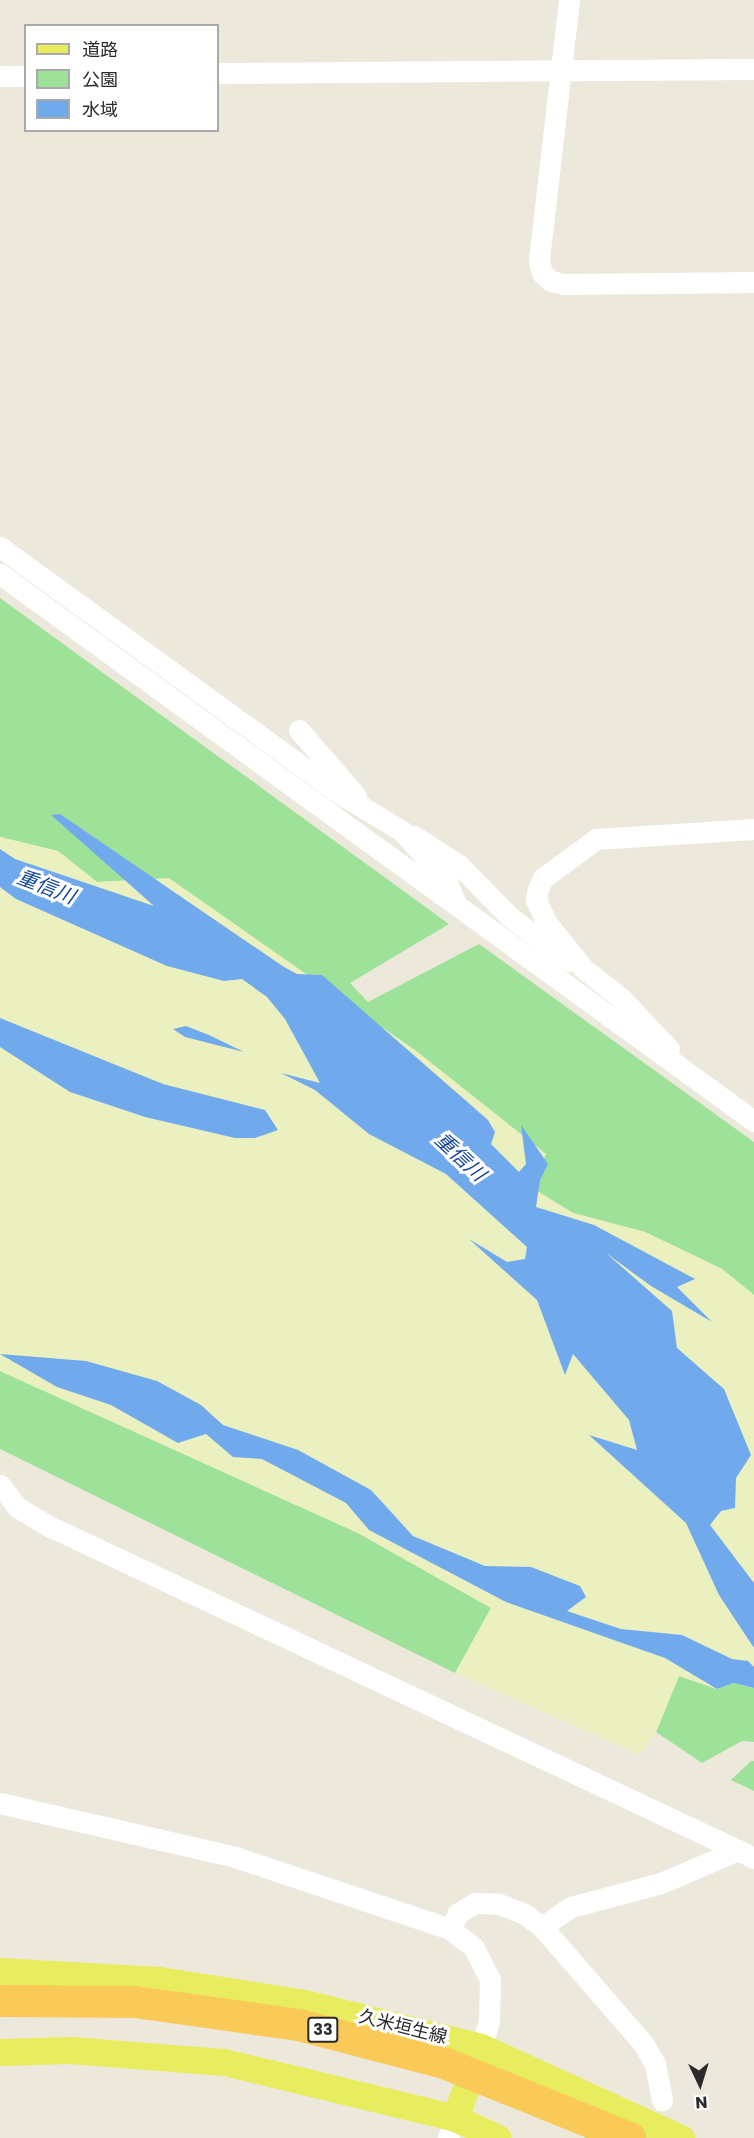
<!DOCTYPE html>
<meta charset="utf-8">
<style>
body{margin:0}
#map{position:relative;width:754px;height:2138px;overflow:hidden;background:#ece9dc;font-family:Poppins,"Noto Sans JP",sans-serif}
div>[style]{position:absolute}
.green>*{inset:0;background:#9ee199}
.sand>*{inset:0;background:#eaf0bf}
.water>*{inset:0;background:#71aaec}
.minor>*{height:21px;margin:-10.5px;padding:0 10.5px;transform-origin:10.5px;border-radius:10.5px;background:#fff}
.major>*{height:27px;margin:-13.5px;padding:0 13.5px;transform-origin:13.5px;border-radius:13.5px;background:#e8ed5f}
.highway>*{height:32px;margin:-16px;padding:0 16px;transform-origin:16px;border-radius:16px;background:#faca58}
span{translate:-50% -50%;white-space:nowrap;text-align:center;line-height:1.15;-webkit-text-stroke:6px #fff;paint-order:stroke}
.shield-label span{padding:2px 4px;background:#fff;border:2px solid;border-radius:4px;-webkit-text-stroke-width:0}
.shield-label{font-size:16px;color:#2a2a2a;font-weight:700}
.street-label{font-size:18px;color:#2a2a2a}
.water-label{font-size:20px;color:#104497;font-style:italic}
.legend{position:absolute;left:24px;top:24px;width:195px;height:108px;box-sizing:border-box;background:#fff;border:2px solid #aaa;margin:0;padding:8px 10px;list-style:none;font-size:18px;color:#2a2a2a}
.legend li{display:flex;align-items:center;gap:12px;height:30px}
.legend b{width:30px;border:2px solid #aaa}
.north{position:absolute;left:670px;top:2054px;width:60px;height:60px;-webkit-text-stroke:4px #fff;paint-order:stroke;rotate:176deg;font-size:16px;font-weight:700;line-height:24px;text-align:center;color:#2a2a2a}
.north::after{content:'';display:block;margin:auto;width:21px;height:27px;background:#2a2a2a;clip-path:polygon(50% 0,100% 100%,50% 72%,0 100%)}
</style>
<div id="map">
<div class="green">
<div style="clip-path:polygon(0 598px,449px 924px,350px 983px,368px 1002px,479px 944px,754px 1142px,754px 1295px,722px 1269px,645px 1232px,573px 1213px,529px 1186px,546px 1154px,416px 1051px,169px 879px,97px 882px,58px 851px,0 837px)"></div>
<div style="clip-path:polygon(0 1371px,358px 1533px,491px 1608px,455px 1673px,0 1449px)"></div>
<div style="clip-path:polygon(679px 1676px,717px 1689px,734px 1683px,754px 1688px,754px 1742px,742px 1741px,702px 1763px,656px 1732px)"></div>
<div style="clip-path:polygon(751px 1761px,754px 1761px,754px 1791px,731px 1780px)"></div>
</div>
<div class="sand">
<div style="clip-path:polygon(0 837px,58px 851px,97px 882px,169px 878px,416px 1051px,546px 1154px,530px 1187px,573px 1213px,645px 1232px,722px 1269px,754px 1295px,754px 1688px,734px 1683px,717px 1689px,679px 1676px,656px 1732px,640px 1755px,455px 1673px,491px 1608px,358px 1533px,0 1371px)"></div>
</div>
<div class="water">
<div style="clip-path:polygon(60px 814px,284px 967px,297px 974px,322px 975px,488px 1120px,495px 1132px,491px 1144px,519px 1172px,526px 1164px,521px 1125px,548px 1164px,540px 1180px,536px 1207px,594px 1225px,695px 1279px,677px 1287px,712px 1322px,651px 1286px,606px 1253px,672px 1311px,677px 1348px,724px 1389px,751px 1455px,736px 1478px,735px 1508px,721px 1511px,710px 1525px,754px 1583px,754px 1648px,719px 1595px,686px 1523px,589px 1435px,637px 1450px,629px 1420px,573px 1354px,565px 1375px,537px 1300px,469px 1239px,507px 1262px,525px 1259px,527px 1247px,446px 1174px,369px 1134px,315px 1090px,281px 1073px,320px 1083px,285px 1019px,267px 997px,242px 979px,224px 981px,167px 966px,16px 899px,0 887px,0 849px,15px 859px,154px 906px,51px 815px)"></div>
<div style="clip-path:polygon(0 1018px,163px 1084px,265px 1110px,278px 1130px,255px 1138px,235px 1138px,145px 1117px,70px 1092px,0 1047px)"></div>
<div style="clip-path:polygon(186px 1026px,209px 1035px,244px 1052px,185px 1037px,173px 1029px)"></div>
<div style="clip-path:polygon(0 1354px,86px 1361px,157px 1381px,201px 1405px,223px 1425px,298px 1450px,371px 1490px,413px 1536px,485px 1566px,531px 1567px,580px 1586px,586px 1597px,567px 1611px,621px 1629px,682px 1635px,732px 1659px,748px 1661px,754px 1667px,754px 1688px,734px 1683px,717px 1689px,665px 1658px,506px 1602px,369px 1530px,346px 1503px,262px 1459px,233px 1457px,206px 1434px,178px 1443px,111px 1405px,57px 1387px)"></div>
</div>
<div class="minor">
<div style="left:569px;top:0;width:263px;rotate:96.6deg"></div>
<div style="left:539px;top:261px;width:12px;rotate:76deg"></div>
<div style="left:542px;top:273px;width:12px;rotate:42deg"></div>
<div style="left:551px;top:281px;width:12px;rotate:14deg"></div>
<div style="left:563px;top:284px;width:191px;rotate:-0.6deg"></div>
<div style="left:218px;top:73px;width:536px;rotate:-0.43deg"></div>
<div style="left:0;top:76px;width:26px"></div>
<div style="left:0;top:547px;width:413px;rotate:36deg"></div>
<div style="left:334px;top:790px;width:79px;rotate:31.1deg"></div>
<div style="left:402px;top:831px;width:68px;rotate:48.6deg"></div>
<div style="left:447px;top:882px;width:24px;rotate:68deg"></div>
<div style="left:0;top:574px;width:932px;rotate:35.96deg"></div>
<div style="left:299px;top:730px;width:87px;rotate:49.2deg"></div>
<div style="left:414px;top:836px;width:54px;rotate:32.8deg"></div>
<div style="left:459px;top:865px;width:73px;rotate:45.6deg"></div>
<div style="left:510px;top:917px;width:73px;rotate:37.2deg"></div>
<div style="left:669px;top:1049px;width:70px;rotate:-133.3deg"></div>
<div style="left:621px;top:998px;width:47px;rotate:-141.9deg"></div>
<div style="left:584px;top:969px;width:60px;rotate:-129deg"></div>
<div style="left:546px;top:922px;width:24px;rotate:-114deg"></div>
<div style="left:536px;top:900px;width:11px;rotate:-80deg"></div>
<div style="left:538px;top:889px;width:12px;rotate:-66deg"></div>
<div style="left:543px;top:878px;width:66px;rotate:-36.3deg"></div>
<div style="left:596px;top:839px;width:158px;rotate:-3.6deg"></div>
<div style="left:0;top:1485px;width:28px;rotate:52deg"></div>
<div style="left:17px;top:1507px;width:37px;rotate:31deg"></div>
<div style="left:49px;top:1526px;width:761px;rotate:25.19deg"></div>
<div style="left:0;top:1803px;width:241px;rotate:12.9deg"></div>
<div style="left:235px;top:1857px;width:227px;rotate:18.5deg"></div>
<div style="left:450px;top:1929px;width:31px;rotate:38deg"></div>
<div style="left:474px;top:1948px;width:35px;rotate:63deg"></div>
<div style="left:490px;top:1979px;width:42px;rotate:91.4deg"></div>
<div style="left:489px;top:2021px;width:27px;rotate:107deg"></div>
<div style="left:542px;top:1927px;width:154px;rotate:49deg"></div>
<div style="left:643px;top:2043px;width:24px;rotate:60deg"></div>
<div style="left:655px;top:2064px;width:37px;rotate:79deg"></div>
<div style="left:450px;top:1929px;width:18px;rotate:-63deg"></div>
<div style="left:458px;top:1913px;width:20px;rotate:-30deg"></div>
<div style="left:475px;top:1903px;width:24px;rotate:2deg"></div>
<div style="left:499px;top:1904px;width:26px;rotate:21deg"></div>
<div style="left:523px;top:1913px;width:24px;rotate:36deg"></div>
<div style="left:542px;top:1927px;width:35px;rotate:-35deg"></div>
<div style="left:571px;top:1907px;width:93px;rotate:-14.9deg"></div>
<div style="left:661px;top:1883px;width:84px;rotate:-23.2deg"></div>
<div style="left:738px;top:1850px;width:18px;rotate:27deg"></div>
<div style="left:448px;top:2138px;width:21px;rotate:-71deg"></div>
</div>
<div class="major">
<div style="left:0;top:1971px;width:160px;rotate:3.2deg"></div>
<div style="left:160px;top:1980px;width:147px;rotate:9deg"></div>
<div style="left:305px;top:2003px;width:181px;rotate:14deg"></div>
<div style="left:481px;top:2047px;width:220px;rotate:24.5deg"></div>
<div style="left:0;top:2052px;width:71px;rotate:-1.6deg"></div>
<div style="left:71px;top:2050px;width:153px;rotate:4.5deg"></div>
<div style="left:224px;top:2062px;width:238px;rotate:13.6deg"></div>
<div style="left:455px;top:2118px;width:47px;rotate:24.9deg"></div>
<div style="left:455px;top:2118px;width:68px;rotate:-70.2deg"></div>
</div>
<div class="highway">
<div style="left:0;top:2001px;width:135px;rotate:0.4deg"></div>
<div style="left:135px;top:2002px;width:166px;rotate:8deg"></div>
<div style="left:299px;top:2025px;width:150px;rotate:14.7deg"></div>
<div style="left:444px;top:2063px;width:201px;rotate:22deg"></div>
</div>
<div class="shield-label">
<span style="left:323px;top:2030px">33</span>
</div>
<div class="street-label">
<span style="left:403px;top:2027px;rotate:14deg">久米垣生線</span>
</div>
<div class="water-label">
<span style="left:46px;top:887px;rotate:21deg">重信川</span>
<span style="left:460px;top:1157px;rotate:43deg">重信川</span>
</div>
<ul class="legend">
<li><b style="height:8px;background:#e8ed5f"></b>道路</li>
<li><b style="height:16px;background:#9ee199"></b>公園</li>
<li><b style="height:16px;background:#71aaec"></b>水域</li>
</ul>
<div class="north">N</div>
</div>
